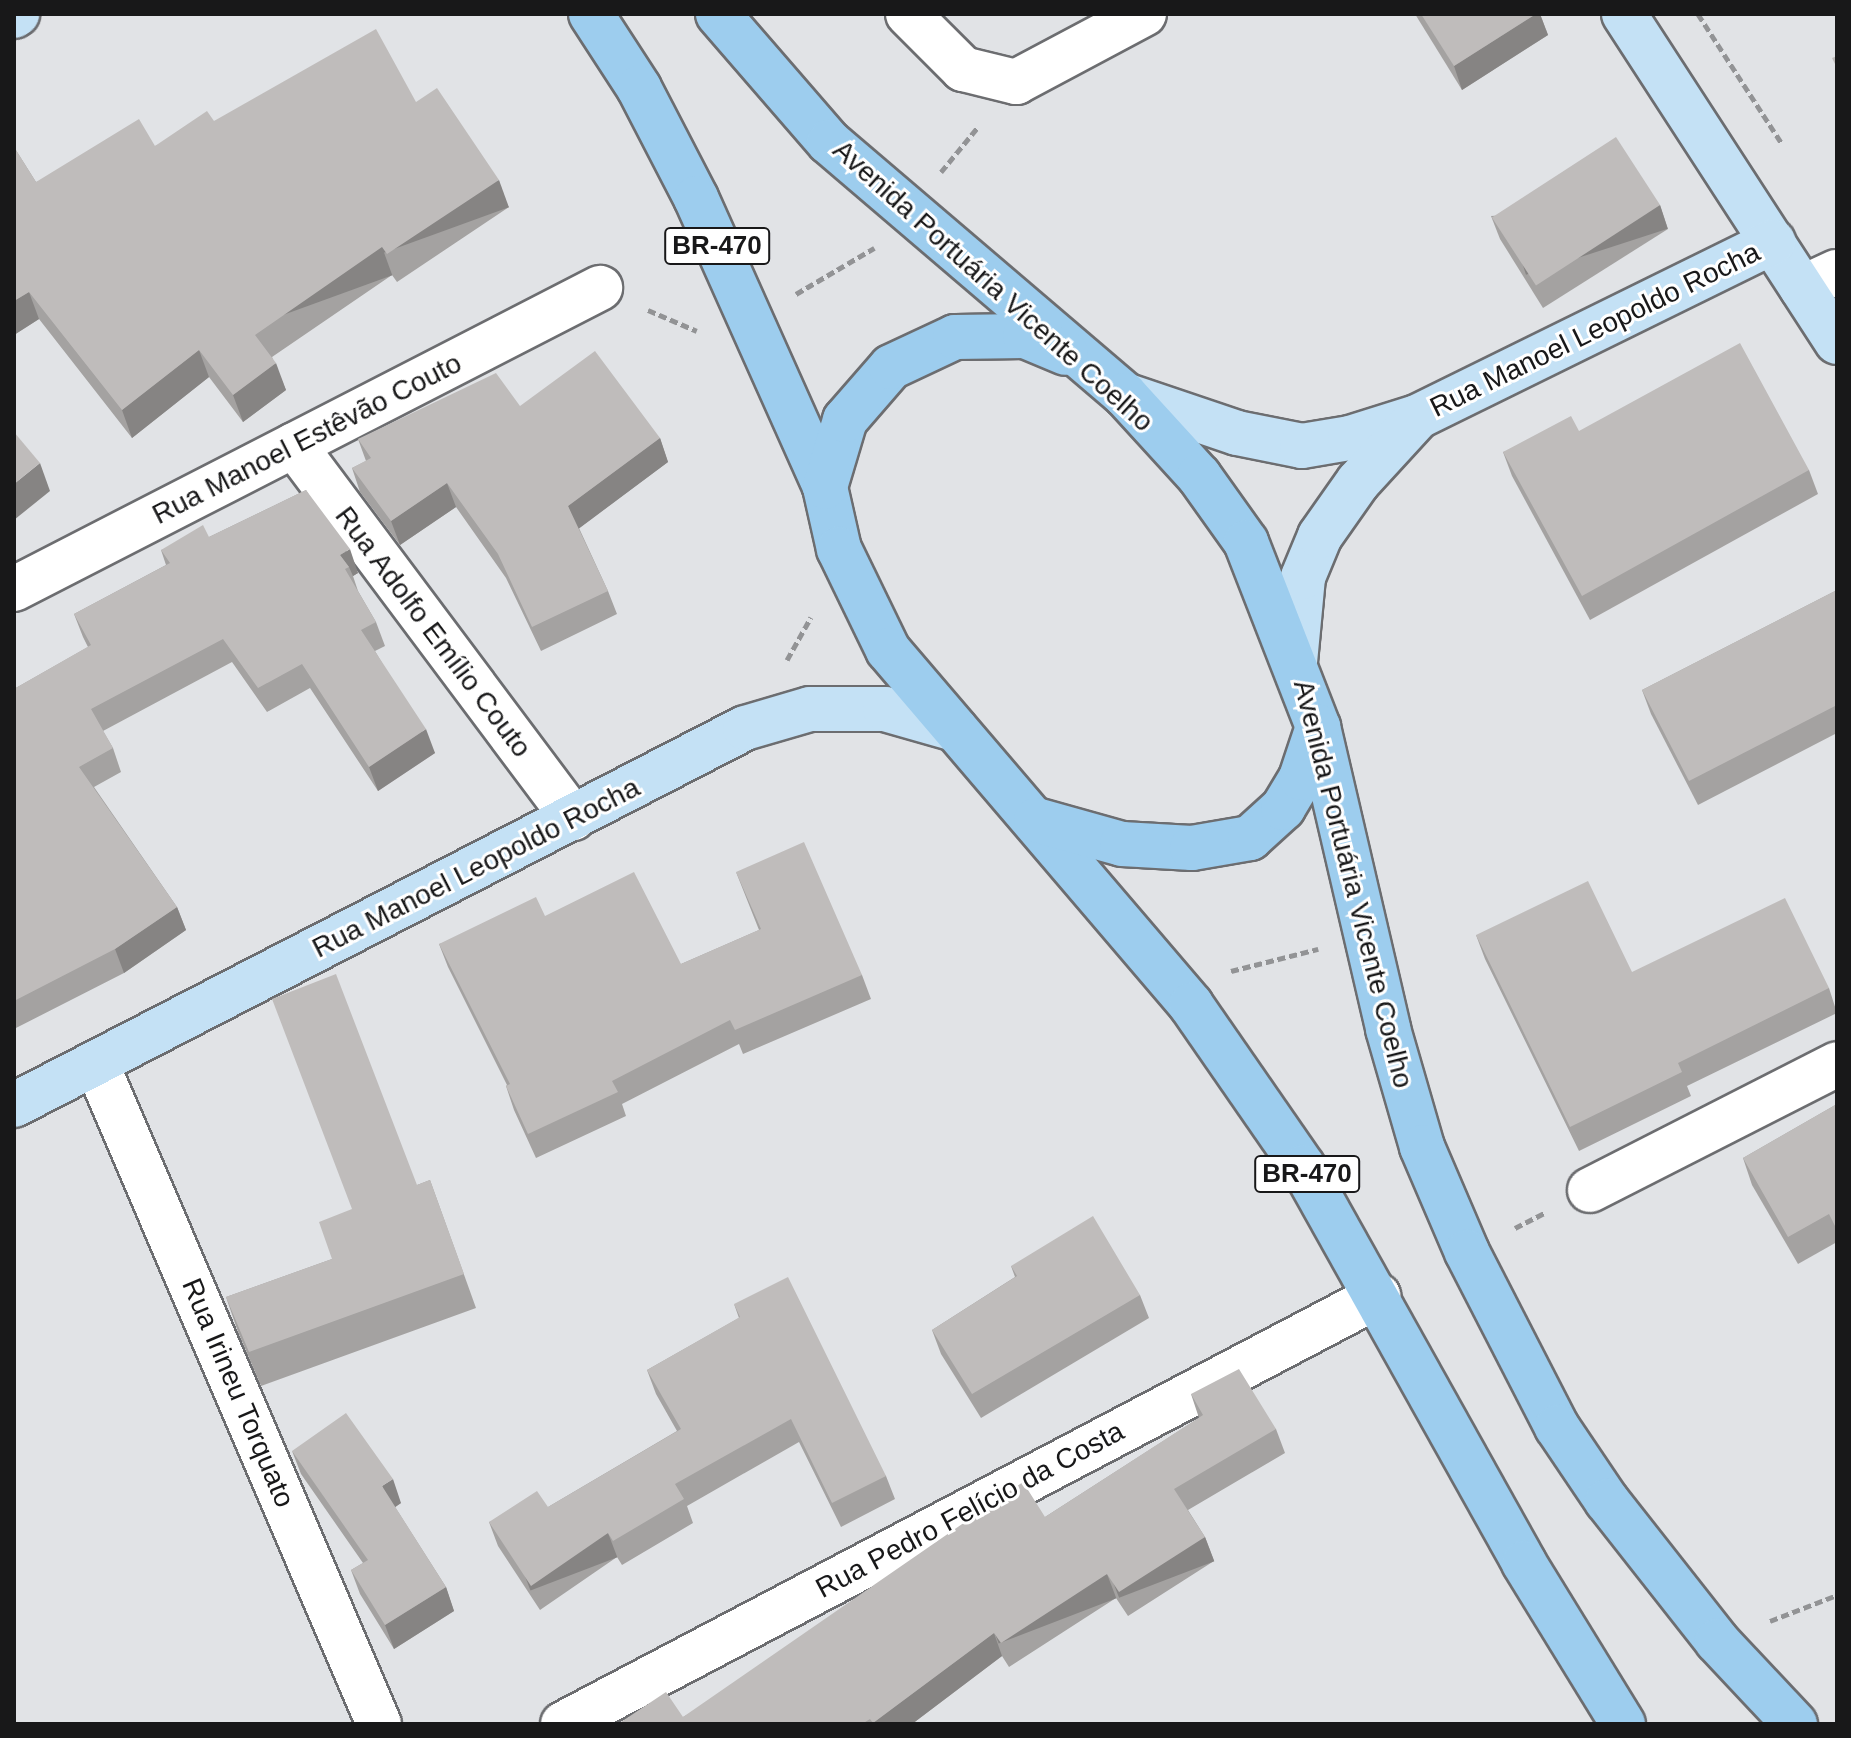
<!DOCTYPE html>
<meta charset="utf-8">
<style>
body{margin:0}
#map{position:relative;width:1851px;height:1738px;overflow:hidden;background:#e1e3e6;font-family:Helvetica,sans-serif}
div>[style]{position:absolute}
.path>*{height:5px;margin-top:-2.5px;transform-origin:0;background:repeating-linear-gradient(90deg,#929395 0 8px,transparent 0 12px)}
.roads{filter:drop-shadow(2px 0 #6c6d70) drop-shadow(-2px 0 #6c6d70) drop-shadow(0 2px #6c6d70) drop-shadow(0 -2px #6c6d70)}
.minor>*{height:44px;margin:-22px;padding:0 22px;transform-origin:22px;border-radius:22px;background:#fff}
.major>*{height:44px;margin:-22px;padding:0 22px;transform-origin:22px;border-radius:22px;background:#c4e1f5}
.highway>*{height:44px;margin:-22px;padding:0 22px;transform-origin:22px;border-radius:22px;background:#9dcdee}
.wall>*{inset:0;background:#a4a2a1}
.shaded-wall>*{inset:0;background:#868483;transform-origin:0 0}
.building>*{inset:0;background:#bfbcbb;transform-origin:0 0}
span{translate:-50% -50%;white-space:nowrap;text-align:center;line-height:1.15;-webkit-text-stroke:6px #fff;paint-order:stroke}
.shield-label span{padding:2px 6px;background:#fff;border:2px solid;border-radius:6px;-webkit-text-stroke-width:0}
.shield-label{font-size:26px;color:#181819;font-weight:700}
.street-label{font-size:28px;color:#181819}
.frame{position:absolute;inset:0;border:16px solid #181819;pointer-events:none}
</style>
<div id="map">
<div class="path">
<div style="left:1698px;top:14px;width:155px;rotate:57.1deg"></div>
<div style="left:941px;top:172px;width:58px;rotate:-50.6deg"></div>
<div style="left:796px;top:294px;width:91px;rotate:-30.5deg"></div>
<div style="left:648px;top:310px;width:53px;rotate:23.2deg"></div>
<div style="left:787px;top:660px;width:49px;rotate:-60.8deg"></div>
<div style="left:1231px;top:971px;width:90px;rotate:-14.2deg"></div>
<div style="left:1515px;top:1228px;width:34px;rotate:-27deg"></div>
<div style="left:1770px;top:1621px;width:72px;rotate:-21.2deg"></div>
</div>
<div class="roads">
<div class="minor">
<div style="left:908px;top:14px;width:78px;rotate:45deg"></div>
<div style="left:963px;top:69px;width:55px;rotate:13.8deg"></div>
<div style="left:1016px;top:82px;width:145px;rotate:-28deg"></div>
<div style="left:1802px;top:288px;width:38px;rotate:-25deg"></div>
<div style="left:294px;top:445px;width:466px;rotate:53.2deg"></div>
<div style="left:14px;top:589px;width:659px;rotate:-27.19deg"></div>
<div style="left:96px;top:1063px;width:719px;rotate:66.82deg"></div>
<div style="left:1590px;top:1190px;width:277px;rotate:-27deg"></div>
<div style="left:563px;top:1724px;width:921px;rotate:-27.71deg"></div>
</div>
<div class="major">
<div style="left:1624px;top:14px;width:391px;rotate:57deg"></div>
<div style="left:14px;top:16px;width:4px;rotate:-34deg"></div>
<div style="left:1125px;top:395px;width:118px;rotate:18.7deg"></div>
<div style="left:1237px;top:433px;width:66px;rotate:11.3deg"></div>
<div style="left:1302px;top:446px;width:49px;rotate:-9.5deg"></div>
<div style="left:1350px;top:438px;width:70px;rotate:-17.4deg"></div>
<div style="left:1417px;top:417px;width:397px;rotate:-26.2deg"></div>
<div style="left:1295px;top:662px;width:85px;rotate:-84.6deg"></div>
<div style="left:1303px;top:577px;width:44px;rotate:-67.5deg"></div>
<div style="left:1320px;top:536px;width:66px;rotate:-54.9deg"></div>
<div style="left:1358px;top:482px;width:86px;rotate:-47.4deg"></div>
<div style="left:14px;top:1105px;width:822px;rotate:-27.28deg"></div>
<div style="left:745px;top:728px;width:68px;rotate:-16.3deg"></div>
<div style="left:810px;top:709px;width:75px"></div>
<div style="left:885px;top:709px;width:73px;rotate:15.9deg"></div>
</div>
<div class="highway">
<div style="left:591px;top:14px;width:88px;rotate:57deg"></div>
<div style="left:639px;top:88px;width:124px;rotate:62.6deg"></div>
<div style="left:696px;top:198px;width:316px;rotate:65.9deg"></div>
<div style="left:825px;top:487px;width:64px;rotate:77.3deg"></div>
<div style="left:839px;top:549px;width:112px;rotate:64.1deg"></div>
<div style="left:888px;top:650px;width:467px;rotate:49.5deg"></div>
<div style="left:1191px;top:1005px;width:197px;rotate:55.3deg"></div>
<div style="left:1303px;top:1167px;width:453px;rotate:60.8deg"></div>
<div style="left:1524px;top:1563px;width:189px;rotate:58.4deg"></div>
<div style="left:718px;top:14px;width:169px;rotate:49.1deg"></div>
<div style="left:829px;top:142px;width:389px;rotate:40.5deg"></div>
<div style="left:1125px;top:395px;width:110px;rotate:47.6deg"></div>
<div style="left:1199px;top:476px;width:81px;rotate:54.5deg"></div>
<div style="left:1246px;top:542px;width:199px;rotate:68.7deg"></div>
<div style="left:1318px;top:727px;width:310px;rotate:76.9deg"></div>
<div style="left:1388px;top:1029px;width:123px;rotate:73.9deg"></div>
<div style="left:1422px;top:1147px;width:114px;rotate:66.8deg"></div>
<div style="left:1467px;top:1252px;width:197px;rotate:62.8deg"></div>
<div style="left:1557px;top:1427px;width:89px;rotate:56deg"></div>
<div style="left:1607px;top:1501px;width:178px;rotate:51.8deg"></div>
<div style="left:1717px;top:1641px;width:114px;rotate:46.8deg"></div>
<div style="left:825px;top:487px;width:70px;rotate:-73.4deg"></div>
<div style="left:845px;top:420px;width:70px;rotate:-49deg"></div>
<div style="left:891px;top:367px;width:71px;rotate:-25.1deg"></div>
<div style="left:955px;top:337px;width:70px;rotate:-0.8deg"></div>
<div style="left:1025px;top:336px;width:44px;rotate:22.5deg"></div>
<div style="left:1036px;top:820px;width:89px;rotate:15.6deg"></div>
<div style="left:1122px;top:844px;width:70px;rotate:3.3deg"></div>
<div style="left:1192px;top:848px;width:59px;rotate:-9.8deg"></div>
<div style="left:1250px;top:838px;width:45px;rotate:-42.3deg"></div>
<div style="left:1283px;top:808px;width:35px;rotate:-59deg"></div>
<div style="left:1301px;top:778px;width:54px;rotate:-71.6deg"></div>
</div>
</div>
<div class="wall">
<div style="clip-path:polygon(1415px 14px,1540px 14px,1548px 35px,1462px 90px)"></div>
<div style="clip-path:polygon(416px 102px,509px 207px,397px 282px,392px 275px,272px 357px,286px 390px,243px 422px,209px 377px,132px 438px,39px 319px,14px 335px,14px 147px,36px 182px,155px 146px,214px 121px)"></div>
<div style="clip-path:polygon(1660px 205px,1668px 229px,1543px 308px,1500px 239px,1491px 216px)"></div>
<div style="clip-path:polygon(520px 406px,660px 438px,668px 462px,579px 528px,608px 591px,617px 614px,541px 651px,506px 578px,456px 507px,400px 545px,360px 492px,352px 468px,366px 461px,358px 439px)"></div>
<div style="clip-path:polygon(1579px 431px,1809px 470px,1818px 494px,1590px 620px,1512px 476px,1503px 452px)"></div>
<div style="clip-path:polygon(306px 490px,358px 573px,353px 576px,358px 591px,376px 622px,385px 646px,375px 651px,435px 753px,378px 791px,310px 688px,267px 712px,232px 662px,103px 731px,113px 748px,121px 772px,94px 787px,177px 907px,186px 930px,124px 973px,14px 1029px,14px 689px,88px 647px,83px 637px,74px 614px,166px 565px,161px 550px,209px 537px)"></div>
<div style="clip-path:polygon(1837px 590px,1837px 733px,1698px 805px,1651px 714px,1642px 690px)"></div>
<div style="clip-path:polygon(736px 872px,862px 975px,871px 999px,743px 1054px,739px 1044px,622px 1104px,626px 1116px,536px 1158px,514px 1110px,506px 1086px,507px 1085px,448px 967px,439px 944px,545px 916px,681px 964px,759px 930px)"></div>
<div style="clip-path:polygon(1476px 935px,1632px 972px,1829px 988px,1837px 1013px,1687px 1086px,1691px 1096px,1579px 1151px,1485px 959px)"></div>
<div style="clip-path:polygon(1837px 1104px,1837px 1242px,1798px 1264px,1752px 1185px,1743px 1158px)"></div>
<div style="clip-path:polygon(430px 1180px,476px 1308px,261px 1386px,238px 1332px,226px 1297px,332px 1259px,417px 1185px)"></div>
<div style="clip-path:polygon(1011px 1266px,1140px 1295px,1149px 1318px,981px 1418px,941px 1354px,932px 1330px,1015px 1277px)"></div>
<div style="clip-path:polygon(734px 1304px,886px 1476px,895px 1499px,841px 1527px,799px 1442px,687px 1506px,693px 1523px,622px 1565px,617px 1557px,540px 1610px,498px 1546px,489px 1522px,548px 1507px,677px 1431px,656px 1394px,647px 1370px,739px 1318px)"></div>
<div style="clip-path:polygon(1191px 1394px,1276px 1429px,1285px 1453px,1188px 1510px,1205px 1537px,1214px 1561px,1128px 1616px,1116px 1598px,1009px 1667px,1002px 1656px,912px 1724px,618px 1724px,683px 1717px,1045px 1517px,1199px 1418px)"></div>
<div style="clip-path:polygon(292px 1451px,401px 1503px,395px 1507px,446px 1587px,454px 1611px,394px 1649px,360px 1594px,351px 1570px,363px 1563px,301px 1474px)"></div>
</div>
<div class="shaded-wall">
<div style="clip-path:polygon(1536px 14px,1540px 14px,1548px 35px,1462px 90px,1454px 66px)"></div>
<div style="left:499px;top:180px;width:29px;height:134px;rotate:70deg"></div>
<div style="left:1660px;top:205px;width:25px;height:149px;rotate:72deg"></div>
<div style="left:382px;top:247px;width:30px;height:155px;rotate:70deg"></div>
<div style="clip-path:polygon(29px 292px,39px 319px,14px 335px,14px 301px)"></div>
<div style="clip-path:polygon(199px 350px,209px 377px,132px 438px,122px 410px)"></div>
<div style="clip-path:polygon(276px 363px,286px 390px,243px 422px,233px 395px)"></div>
<div style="clip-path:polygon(660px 438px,668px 462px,577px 530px,568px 506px)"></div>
<div style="clip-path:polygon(40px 463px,50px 491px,14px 520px,14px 484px)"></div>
<div style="clip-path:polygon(447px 483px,456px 507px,400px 545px,391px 521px)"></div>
<div style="clip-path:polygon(350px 549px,358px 573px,353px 576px,349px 567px,340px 555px)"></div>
<div style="clip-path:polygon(426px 729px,435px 753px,378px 791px,369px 767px)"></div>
<div style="clip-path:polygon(177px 907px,186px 930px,124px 973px,115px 949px)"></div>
<div style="clip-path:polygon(393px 1479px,401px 1503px,391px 1510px,382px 1486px)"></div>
<div style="left:608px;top:1533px;width:26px;height:93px;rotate:69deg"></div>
<div style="left:1205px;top:1537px;width:26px;height:102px;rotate:69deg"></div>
<div style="left:1107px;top:1574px;width:26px;height:126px;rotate:69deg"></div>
<div style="clip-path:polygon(446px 1587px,454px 1611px,394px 1649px,385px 1625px)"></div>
<div style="clip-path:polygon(994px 1633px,1002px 1656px,912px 1724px,873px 1724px,873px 1723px)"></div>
</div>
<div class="building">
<div style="clip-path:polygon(1421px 14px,1536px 14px,1454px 66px)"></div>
<div style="clip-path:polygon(376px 29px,416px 102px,437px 88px,499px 180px,387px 254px,382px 247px,255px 335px,276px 363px,233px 395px,199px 350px,122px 410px,29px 292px,14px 301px,14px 147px,36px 182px,139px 119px,155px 146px,207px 111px,214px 121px)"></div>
<div style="clip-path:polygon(1837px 56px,1837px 68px,1832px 58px)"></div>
<div style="left:1616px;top:137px;width:81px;height:148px;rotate:57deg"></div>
<div style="clip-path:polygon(1740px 343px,1809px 470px,1582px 596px,1503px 452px,1571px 416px,1579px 431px)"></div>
<div style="clip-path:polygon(595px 351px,660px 438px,568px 506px,608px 591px,532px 627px,498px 554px,447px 483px,391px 521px,352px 468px,371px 458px,358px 439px,496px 373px,520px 406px)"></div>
<div style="clip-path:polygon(14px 432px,40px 463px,14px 484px)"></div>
<div style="clip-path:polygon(306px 490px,350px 549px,340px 555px,349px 567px,345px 569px,376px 622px,361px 630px,426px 729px,369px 767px,302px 664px,258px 688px,223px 639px,91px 709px,113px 748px,79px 767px,177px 907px,115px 949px,14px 1001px,14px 689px,91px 645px,74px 614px,170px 563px,161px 550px,203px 525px,209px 537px)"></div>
<div style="clip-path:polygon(1837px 590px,1837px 705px,1689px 781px,1642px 690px)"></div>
<div style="clip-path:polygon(804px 842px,862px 975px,735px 1030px,730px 1020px,612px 1081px,618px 1092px,528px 1134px,506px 1086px,510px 1084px,439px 944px,536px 897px,545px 916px,634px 872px,681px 964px,761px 929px,736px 872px)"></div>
<div style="clip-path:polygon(1588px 881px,1632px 972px,1785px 898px,1829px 988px,1678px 1063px,1682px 1072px,1570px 1127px,1476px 935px)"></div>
<div style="clip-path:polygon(336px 974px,417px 1185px,430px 1180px,464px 1274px,249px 1352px,226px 1297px,332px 1259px,319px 1222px,352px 1209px,272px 999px)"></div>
<div style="clip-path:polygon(1837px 1104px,1837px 1230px,1829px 1214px,1788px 1237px,1743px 1158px)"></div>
<div style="clip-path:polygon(1093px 1216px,1140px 1295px,972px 1394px,932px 1330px,1017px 1276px,1011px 1266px)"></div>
<div style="clip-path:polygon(788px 1277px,886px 1476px,832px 1503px,791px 1419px,675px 1484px,684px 1499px,613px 1541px,608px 1533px,531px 1586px,489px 1522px,537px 1491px,548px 1507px,681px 1429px,647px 1370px,740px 1317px,734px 1304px)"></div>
<div style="clip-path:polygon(1239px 1369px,1276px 1429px,1174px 1489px,1205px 1537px,1119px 1592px,1107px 1574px,1001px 1643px,994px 1633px,873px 1723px,870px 1719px,862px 1724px,618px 1724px,666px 1692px,683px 1717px,1023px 1482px,1045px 1517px,1203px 1415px,1191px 1394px)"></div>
<div style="clip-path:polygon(346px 1413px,393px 1479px,382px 1486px,446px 1587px,385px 1625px,351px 1570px,368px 1560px,292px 1451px)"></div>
</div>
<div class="shield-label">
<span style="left:717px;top:246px">BR-470</span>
<span style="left:1307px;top:1174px">BR-470</span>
</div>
<div class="street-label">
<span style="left:993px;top:286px;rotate:42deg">Avenida Portuária Vicente Coelho</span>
<span style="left:1595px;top:330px;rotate:-26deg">Rua Manoel Leopoldo Rocha</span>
<span style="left:307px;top:439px;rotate:-27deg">Rua Manoel Estêvão Couto</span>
<span style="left:433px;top:632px;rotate:53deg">Rua Adolfo Emílio Couto</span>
<span style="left:476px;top:868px;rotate:-27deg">Rua Manoel Leopoldo Rocha</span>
<span style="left:1353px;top:884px;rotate:76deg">Avenida Portuária Vicente Coelho</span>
<span style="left:238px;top:1393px;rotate:67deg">Rua Irineu Torquato</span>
<span style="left:970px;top:1510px;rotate:-28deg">Rua Pedro Felício da Costa</span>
</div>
<div class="frame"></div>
</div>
